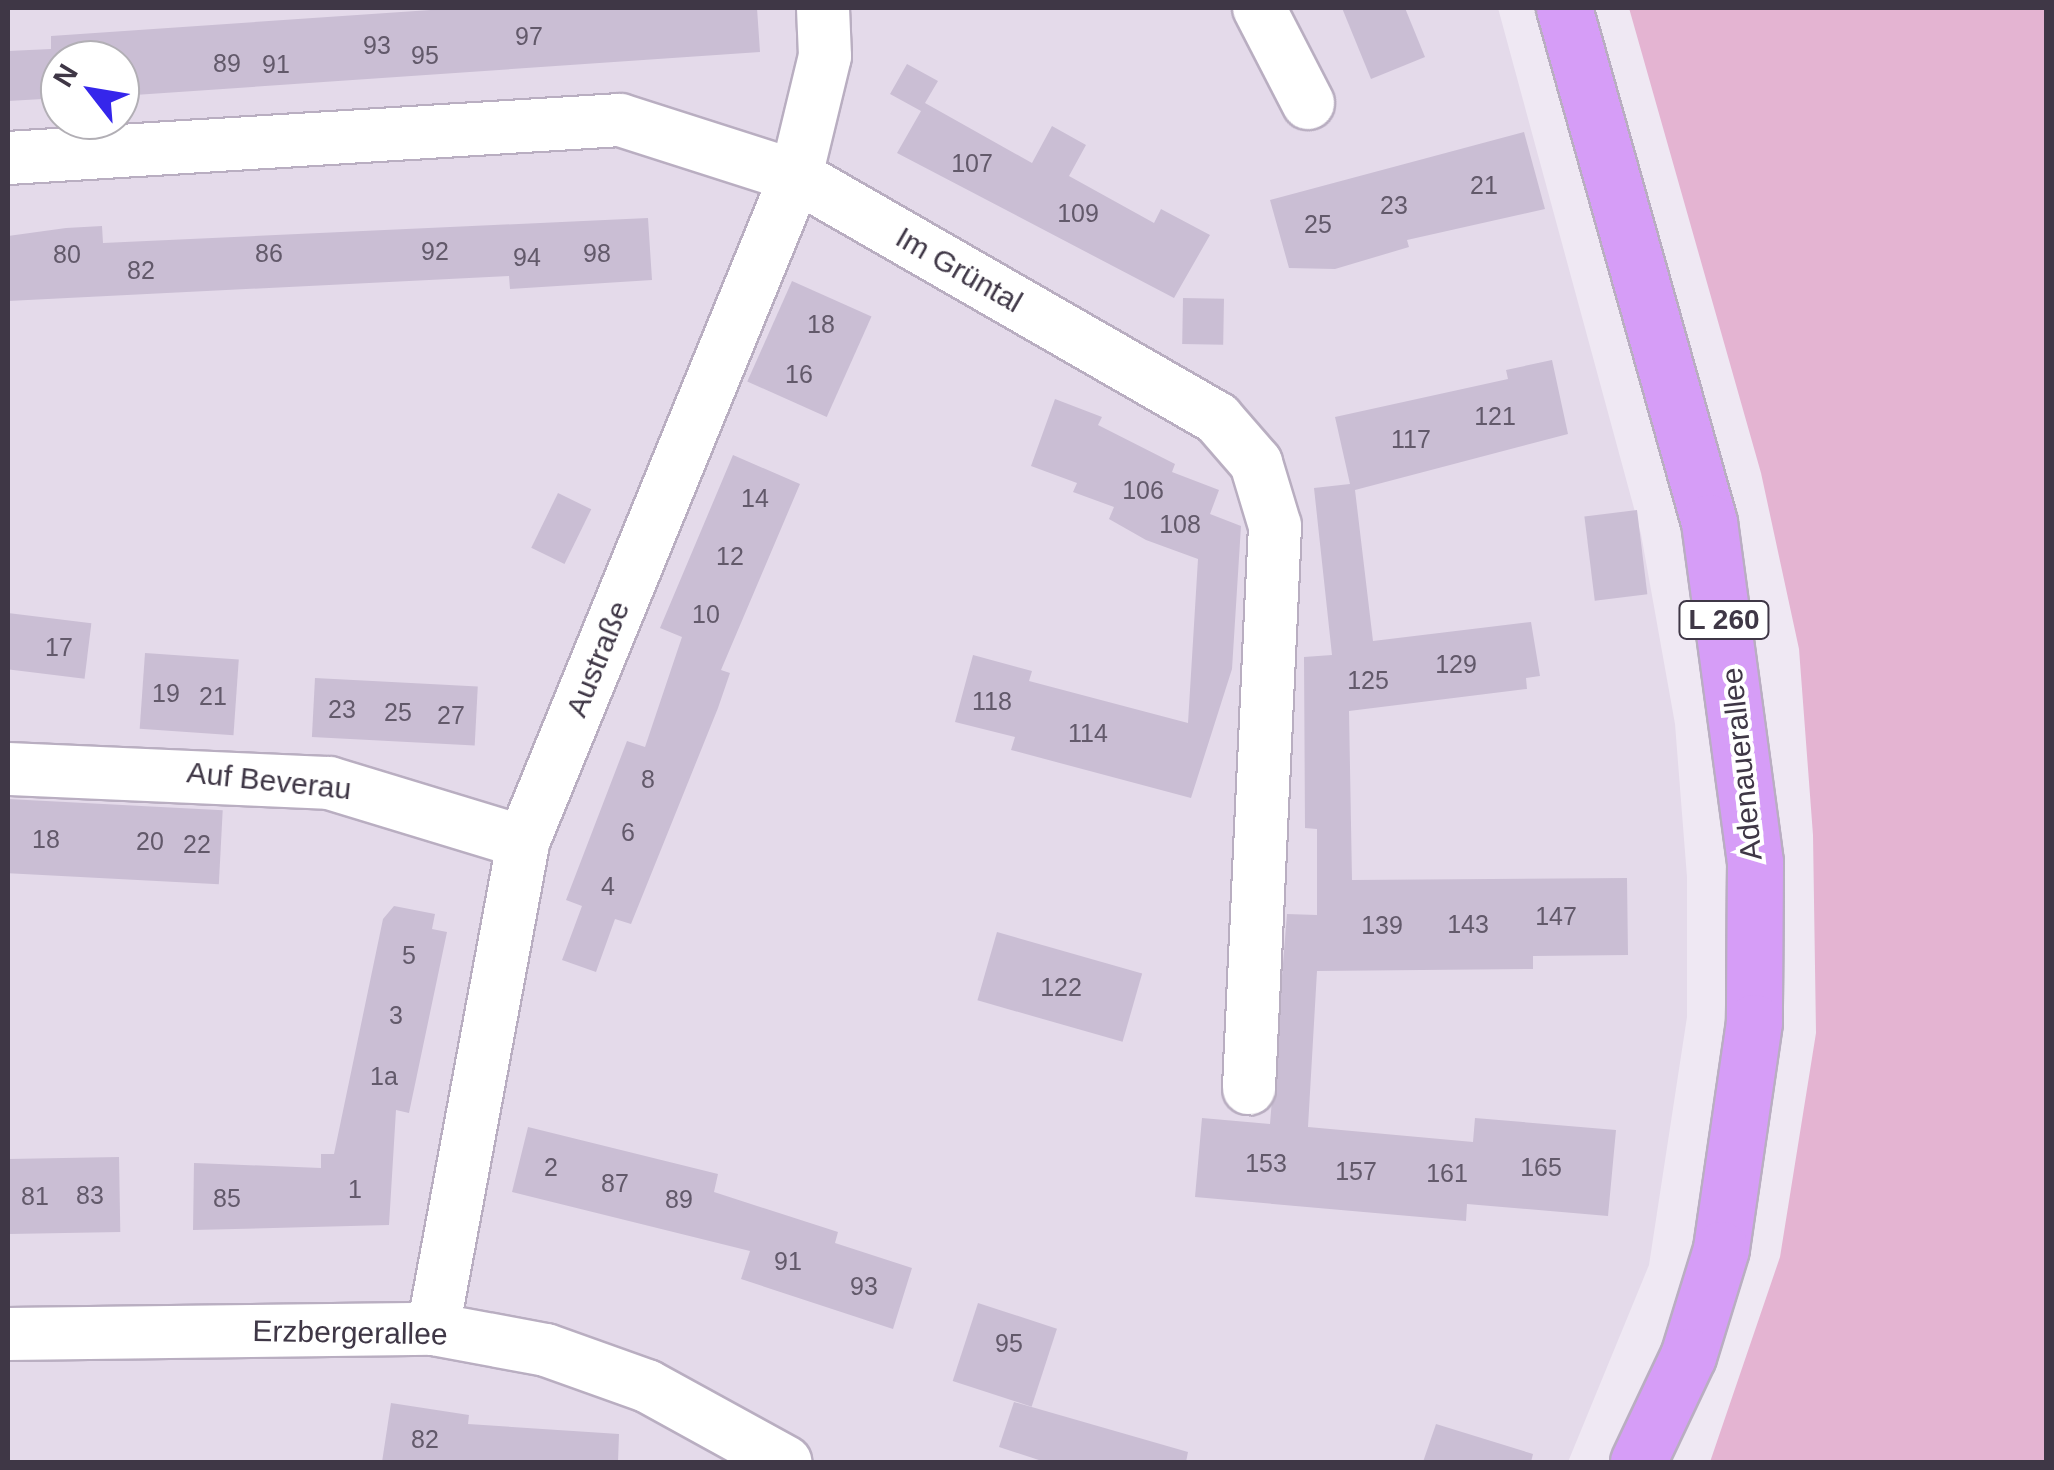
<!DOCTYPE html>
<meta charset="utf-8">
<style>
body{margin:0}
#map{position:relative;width:2054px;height:1470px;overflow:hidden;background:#efe8f3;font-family:Arial,sans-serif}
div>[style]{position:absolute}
.residential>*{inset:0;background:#e4daea}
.green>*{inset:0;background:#e4b4d2}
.building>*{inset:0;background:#cabed4;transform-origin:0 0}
.roads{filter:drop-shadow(2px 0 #b9aec1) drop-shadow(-2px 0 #b9aec1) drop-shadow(0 2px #b9aec1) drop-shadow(0 -2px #b9aec1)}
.minor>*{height:52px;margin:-26px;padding:0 26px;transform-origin:26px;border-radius:26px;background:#fff}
.major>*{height:55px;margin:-27.5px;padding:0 27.5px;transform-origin:27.5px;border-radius:27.5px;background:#d69df7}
span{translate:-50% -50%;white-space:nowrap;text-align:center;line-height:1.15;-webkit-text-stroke:8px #fff;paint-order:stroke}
.number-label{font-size:25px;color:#62596a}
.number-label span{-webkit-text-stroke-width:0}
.shield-label span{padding:2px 8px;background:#fff;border:2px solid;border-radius:8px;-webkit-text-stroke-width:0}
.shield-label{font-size:28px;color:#3f3746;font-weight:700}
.street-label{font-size:30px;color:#3f3746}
.frame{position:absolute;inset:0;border:10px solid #3f3746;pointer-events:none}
.north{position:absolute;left:40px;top:40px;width:100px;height:100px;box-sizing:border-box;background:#fff;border:2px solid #b2afb5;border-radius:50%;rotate:301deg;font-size:28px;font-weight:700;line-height:40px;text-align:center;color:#3f3746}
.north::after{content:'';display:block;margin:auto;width:35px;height:45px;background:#3526eb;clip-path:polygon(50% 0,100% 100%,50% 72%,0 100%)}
</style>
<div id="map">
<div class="residential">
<div style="clip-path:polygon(evenodd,8px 8px,1498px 8px,1641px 534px,1675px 724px,1687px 877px,1687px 1017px,1649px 1265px,1568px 1462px,8px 1462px,8px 8px,60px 60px,120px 60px,120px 120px,60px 120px,60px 60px)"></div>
</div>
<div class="green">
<div style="clip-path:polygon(1629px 8px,2046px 8px,2046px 1462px,1710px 1462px,1780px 1257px,1816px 1033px,1813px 835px,1799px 649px,1761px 473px)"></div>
</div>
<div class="building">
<div style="clip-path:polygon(460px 8px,757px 8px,760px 52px,120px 96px,120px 60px,60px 60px,60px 98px,8px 101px,8px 51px,51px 49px,51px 36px)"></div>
<div style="clip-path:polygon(1342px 8px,1405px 8px,1425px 57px,1371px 79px)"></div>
<div style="clip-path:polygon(907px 64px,938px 81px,925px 103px,966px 126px,1032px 163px,1052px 126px,1086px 145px,1069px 176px,1154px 223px,1161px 209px,1210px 235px,1174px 298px,897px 153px,921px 111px,890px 94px)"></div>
<div style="clip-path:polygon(1524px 132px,1545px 209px,1407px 240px,1409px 247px,1335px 269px,1289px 268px,1270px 200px)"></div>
<div style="clip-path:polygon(648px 218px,652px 280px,510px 289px,509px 276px,8px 301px,8px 236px,66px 228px,102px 226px,103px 243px)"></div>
<div style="left:792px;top:281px;width:87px;height:110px;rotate:24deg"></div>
<div style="left:1183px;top:298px;width:41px;height:46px;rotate:1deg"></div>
<div style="clip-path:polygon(1552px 360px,1568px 434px,1355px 490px,1373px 641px,1531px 622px,1540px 676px,1526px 678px,1527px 689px,1349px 711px,1352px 880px,1627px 878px,1628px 955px,1533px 956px,1533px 969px,1317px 971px,1308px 1127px,1473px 1142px,1475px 1118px,1616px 1130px,1608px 1216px,1467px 1204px,1466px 1221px,1195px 1197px,1202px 1118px,1270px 1124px,1287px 914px,1317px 915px,1317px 829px,1305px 828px,1304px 657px,1332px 655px,1314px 488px,1350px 484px,1335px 417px,1508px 379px,1506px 370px)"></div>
<div style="clip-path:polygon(1055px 399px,1102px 417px,1098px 425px,1175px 464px,1172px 472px,1219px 490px,1210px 514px,1241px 526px,1232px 669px,1191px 798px,1011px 750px,1015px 737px,955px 722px,973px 655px,1032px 671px,1029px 681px,1188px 723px,1198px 559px,1146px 540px,1109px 519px,1114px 507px,1073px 492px,1077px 483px,1031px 466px)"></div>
<div style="clip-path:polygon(733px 455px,800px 484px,721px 670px,730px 673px,718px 708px,631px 924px,615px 919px,596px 972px,562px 960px,582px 906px,566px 900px,627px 741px,645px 747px,682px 637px,660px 628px)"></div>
<div style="left:558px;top:493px;width:37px;height:61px;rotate:26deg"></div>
<div style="left:1637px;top:510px;width:85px;height:53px;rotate:83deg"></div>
<div style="left:8px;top:613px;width:84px;height:56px;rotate:7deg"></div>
<div style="left:145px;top:653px;width:94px;height:76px;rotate:4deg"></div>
<div style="left:315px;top:678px;width:163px;height:59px;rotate:3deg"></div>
<div style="left:8px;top:799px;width:215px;height:74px;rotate:3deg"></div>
<div style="clip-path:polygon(394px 906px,435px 914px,432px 929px,447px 932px,409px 1113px,396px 1110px,389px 1225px,193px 1230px,194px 1163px,321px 1168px,321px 1154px,334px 1154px,383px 919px)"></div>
<div style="left:997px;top:932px;width:151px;height:71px;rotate:16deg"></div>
<div style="clip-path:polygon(528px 1127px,718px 1174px,714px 1192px,838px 1232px,835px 1243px,912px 1268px,893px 1329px,741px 1279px,750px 1251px,512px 1192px)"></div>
<div style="left:119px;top:1157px;width:75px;height:111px;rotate:89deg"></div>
<div style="left:978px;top:1303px;width:83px;height:82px;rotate:18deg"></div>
<div style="clip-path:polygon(1014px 1402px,1188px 1452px,1186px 1462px,1045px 1462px,999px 1447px)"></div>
<div style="clip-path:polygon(391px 1403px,469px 1415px,468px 1424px,619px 1434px,618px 1462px,382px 1462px)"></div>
<div style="clip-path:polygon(1436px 1424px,1533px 1454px,1531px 1462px,1423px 1462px)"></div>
</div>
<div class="roads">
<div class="minor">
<div style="left:1259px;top:8px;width:107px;rotate:62.7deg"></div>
<div style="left:8px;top:158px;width:613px;rotate:-3.55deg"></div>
<div style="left:620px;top:120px;width:185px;rotate:17.7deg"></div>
<div style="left:796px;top:176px;width:486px;rotate:29.9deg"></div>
<div style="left:1217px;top:418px;width:60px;rotate:49.1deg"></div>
<div style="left:1256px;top:463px;width:66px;rotate:73.2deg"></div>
<div style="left:1275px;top:526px;width:563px;rotate:92.65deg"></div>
<div style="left:8px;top:769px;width:321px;rotate:2.5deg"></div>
<div style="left:329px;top:783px;width:203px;rotate:16.9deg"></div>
<div style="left:433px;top:1329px;width:495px;rotate:-79.5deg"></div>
<div style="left:523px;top:842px;width:720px;rotate:-67.71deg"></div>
<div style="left:796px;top:176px;width:123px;rotate:-76.4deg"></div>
<div style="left:825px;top:56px;width:48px;rotate:-92.4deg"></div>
<div style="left:8px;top:1334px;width:425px;rotate:-0.7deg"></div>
<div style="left:433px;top:1329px;width:115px;rotate:10.5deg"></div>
<div style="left:546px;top:1350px;width:107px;rotate:19.6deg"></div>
<div style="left:647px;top:1386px;width:158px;rotate:28.8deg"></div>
</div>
<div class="major">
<div style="left:1564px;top:8px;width:534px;rotate:74.25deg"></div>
<div style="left:1709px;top:522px;width:343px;rotate:82.3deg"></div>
<div style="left:1755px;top:862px;width:160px;rotate:90.4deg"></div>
<div style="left:1754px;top:1022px;width:229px;rotate:98.3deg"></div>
<div style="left:1721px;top:1249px;width:112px;rotate:107.1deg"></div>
<div style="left:1688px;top:1356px;width:117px;rotate:115.3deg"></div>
</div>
</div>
<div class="number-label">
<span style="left:529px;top:36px">97</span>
<span style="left:377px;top:45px">93</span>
<span style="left:425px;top:55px">95</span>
<span style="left:227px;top:63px">89</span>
<span style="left:276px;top:64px">91</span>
<span style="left:972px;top:163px">107</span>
<span style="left:1484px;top:185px">21</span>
<span style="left:1394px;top:205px">23</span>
<span style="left:1078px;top:213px">109</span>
<span style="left:1318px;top:224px">25</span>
<span style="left:435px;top:251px">92</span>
<span style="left:269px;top:253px">86</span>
<span style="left:597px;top:253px">98</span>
<span style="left:67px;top:254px">80</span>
<span style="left:527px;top:257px">94</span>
<span style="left:141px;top:270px">82</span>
<span style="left:821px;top:324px">18</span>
<span style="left:799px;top:374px">16</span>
<span style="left:1495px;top:416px">121</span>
<span style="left:1411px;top:439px">117</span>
<span style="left:1143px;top:490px">106</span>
<span style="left:755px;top:498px">14</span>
<span style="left:1180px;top:524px">108</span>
<span style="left:730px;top:556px">12</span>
<span style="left:706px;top:614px">10</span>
<span style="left:59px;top:647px">17</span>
<span style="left:1456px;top:664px">129</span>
<span style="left:1368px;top:680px">125</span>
<span style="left:166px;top:693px">19</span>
<span style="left:213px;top:696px">21</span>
<span style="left:992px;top:701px">118</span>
<span style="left:342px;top:709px">23</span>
<span style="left:398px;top:712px">25</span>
<span style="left:451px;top:715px">27</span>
<span style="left:1088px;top:733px">114</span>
<span style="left:648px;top:779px">8</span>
<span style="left:628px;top:832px">6</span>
<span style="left:46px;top:839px">18</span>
<span style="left:150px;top:841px">20</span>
<span style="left:197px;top:844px">22</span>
<span style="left:608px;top:886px">4</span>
<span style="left:1556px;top:916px">147</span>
<span style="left:1468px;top:924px">143</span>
<span style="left:1382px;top:925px">139</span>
<span style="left:409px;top:955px">5</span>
<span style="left:1061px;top:987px">122</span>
<span style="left:396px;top:1015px">3</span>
<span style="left:384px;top:1076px">1a</span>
<span style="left:1266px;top:1163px">153</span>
<span style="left:551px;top:1167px">2</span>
<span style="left:1541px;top:1167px">165</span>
<span style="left:1356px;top:1171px">157</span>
<span style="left:1447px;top:1173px">161</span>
<span style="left:615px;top:1183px">87</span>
<span style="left:355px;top:1189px">1</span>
<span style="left:90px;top:1195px">83</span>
<span style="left:35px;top:1196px">81</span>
<span style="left:227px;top:1198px">85</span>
<span style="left:679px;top:1199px">89</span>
<span style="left:788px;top:1261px">91</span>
<span style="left:864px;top:1286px">93</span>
<span style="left:1009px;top:1343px">95</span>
<span style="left:425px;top:1439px">82</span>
</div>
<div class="shield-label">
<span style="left:1724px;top:620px">L 260</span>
</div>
<div class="street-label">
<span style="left:959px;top:270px;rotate:30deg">Im Grüntal</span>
<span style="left:598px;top:659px;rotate:-68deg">Austraße</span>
<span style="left:1742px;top:764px;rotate:-96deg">Adenauerallee</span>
<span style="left:269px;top:781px;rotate:6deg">Auf Beverau</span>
<span style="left:350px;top:1333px;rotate:1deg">Erzbergerallee</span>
</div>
<div class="frame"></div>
<div class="north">N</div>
</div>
